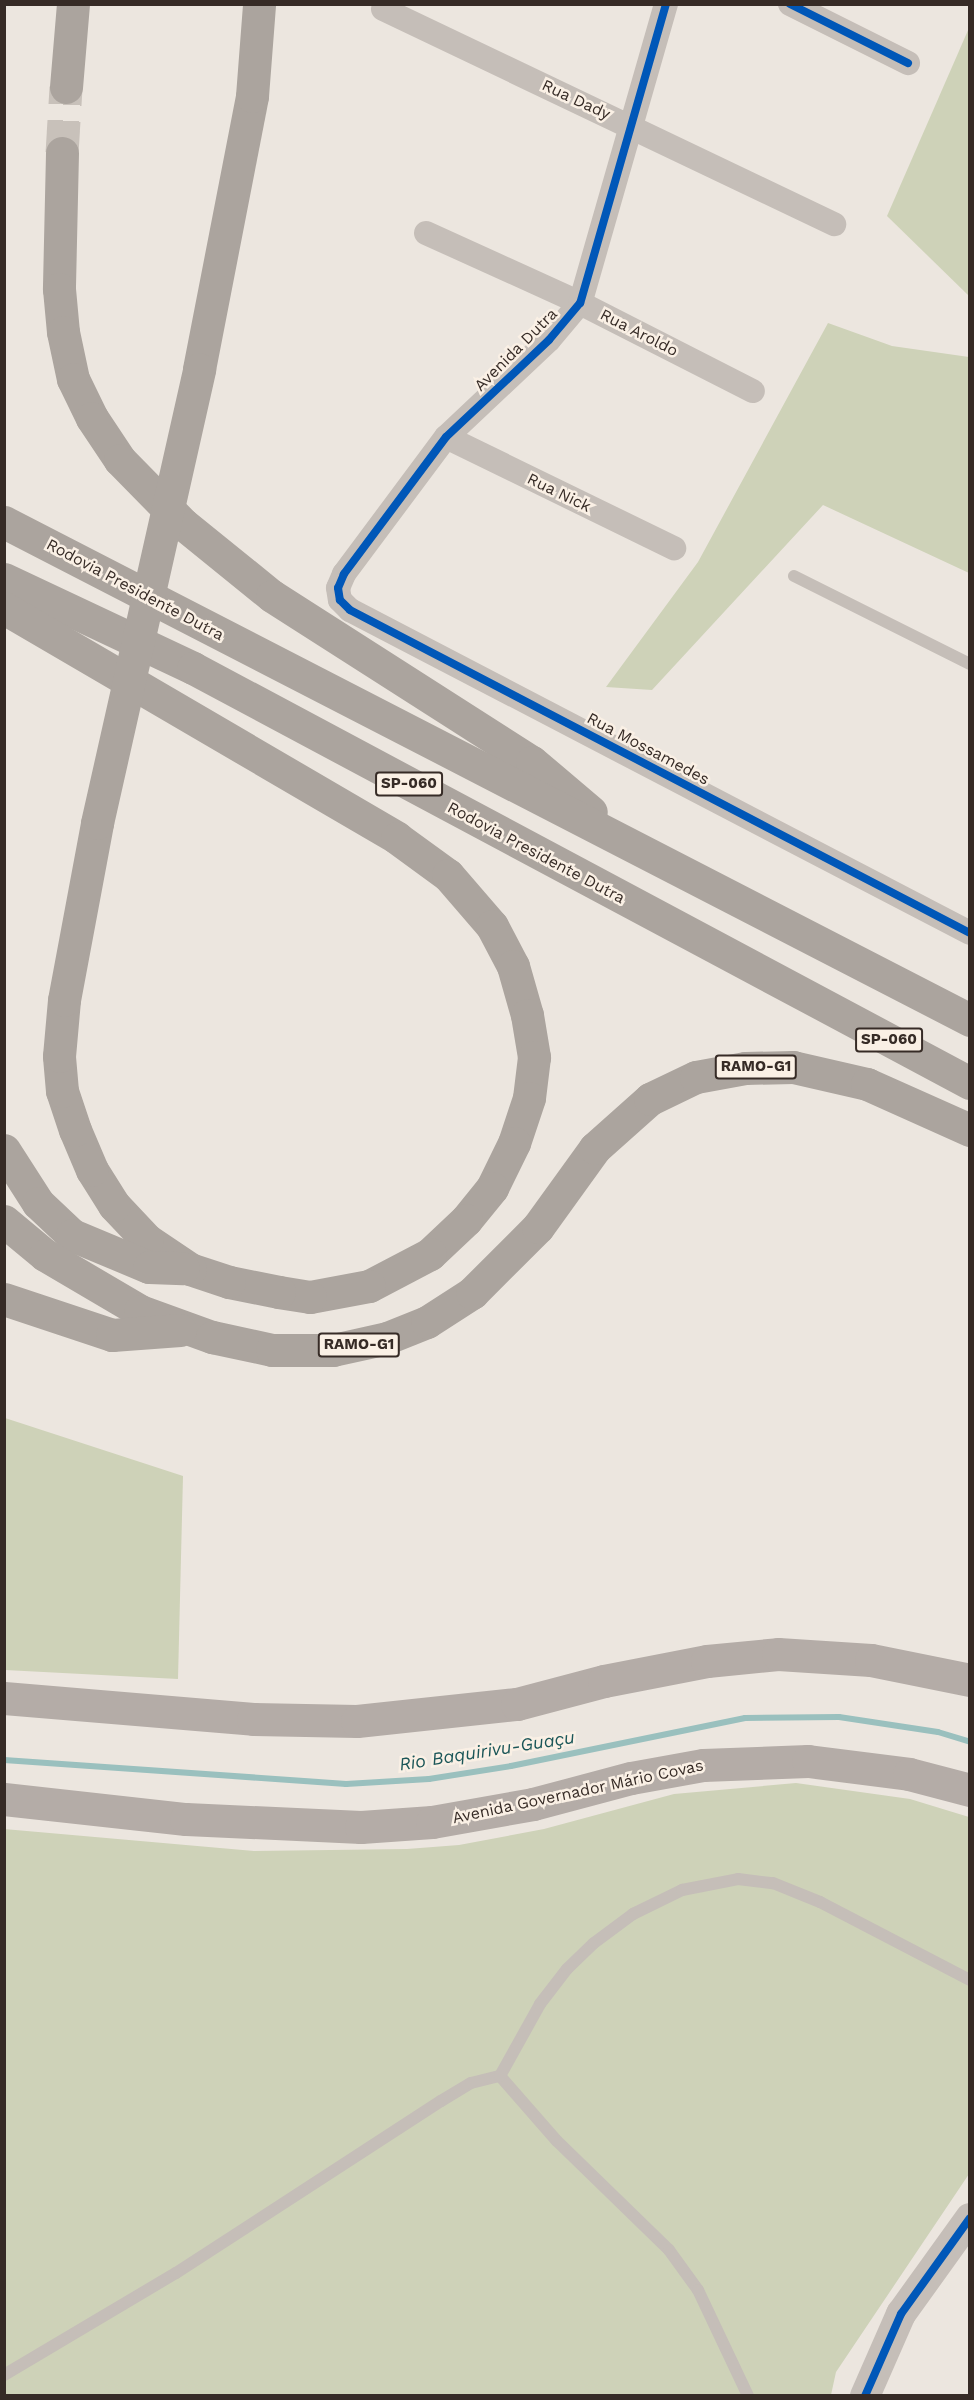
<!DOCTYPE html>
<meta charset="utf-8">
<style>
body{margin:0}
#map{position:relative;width:974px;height:2400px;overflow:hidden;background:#ece6df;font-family:"Work Sans",sans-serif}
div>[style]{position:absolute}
.green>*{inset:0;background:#ced2b8}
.stream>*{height:6px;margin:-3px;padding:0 3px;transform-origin:3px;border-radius:3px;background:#9ac0be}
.motorway-tunnel>*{height:33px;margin-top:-16.5px;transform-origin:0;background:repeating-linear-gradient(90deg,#c8c1ba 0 33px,transparent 0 49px)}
.service>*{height:12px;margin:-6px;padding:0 6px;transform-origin:6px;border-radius:6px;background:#c5beb8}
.minor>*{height:24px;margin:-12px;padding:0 12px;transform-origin:12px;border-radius:12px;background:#c5beb8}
.tertiary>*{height:30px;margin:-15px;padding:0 15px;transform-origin:15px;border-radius:15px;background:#c5beb8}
.primary>*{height:33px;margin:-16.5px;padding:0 16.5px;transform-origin:16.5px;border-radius:16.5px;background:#b4aca7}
.motorway>*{height:33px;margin:-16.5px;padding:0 16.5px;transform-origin:16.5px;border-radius:16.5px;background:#aba49e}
.motorway-bridge>*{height:33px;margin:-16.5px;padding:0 16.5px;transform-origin:16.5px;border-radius:16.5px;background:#aba49e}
.cycleway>*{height:8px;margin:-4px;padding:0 4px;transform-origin:4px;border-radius:4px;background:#0057b8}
span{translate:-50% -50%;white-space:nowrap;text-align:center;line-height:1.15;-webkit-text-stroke:5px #faf0e5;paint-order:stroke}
.shield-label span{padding:2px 4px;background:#faf0e5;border:2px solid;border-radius:4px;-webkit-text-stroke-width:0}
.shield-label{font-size:15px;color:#362b26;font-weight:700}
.street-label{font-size:16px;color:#362b26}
.water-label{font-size:18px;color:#1b5658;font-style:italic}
.frame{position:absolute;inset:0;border:6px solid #362b26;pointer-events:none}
</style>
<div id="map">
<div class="green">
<div style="clip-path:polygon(969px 28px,969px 296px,887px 216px)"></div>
<div style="clip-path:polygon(828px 323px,892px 346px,969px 357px,969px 573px,823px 505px,652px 690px,606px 687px,698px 562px)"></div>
<div style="clip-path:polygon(5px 1418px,183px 1476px,178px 1679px,5px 1670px)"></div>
<div style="clip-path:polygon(796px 1783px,910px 1799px,969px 1817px,969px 2174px,836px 2372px,831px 2395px,5px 2395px,4px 1829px,254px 1851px,407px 1849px,459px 1845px,544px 1829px,674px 1794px)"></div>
</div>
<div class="stream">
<div style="left:4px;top:1760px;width:343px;rotate:4deg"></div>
<div style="left:346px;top:1784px;width:83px;rotate:-3.4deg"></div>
<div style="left:429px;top:1779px;width:83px;rotate:-9deg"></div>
<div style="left:511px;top:1766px;width:239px;rotate:-11.6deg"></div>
<div style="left:745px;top:1718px;width:94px;rotate:-0.6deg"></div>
<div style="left:839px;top:1717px;width:100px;rotate:8.6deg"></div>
<div style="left:938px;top:1732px;width:34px;rotate:17deg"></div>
</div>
<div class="motorway-tunnel">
<div style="left:62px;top:153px;width:66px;rotate:-86.5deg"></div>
</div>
<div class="service">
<div style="left:794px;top:576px;width:197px;rotate:26.6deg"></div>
<div style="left:500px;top:2076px;width:86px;rotate:48.8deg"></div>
<div style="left:557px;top:2141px;width:156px;rotate:44.2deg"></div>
<div style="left:669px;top:2250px;width:49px;rotate:54.1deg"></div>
<div style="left:698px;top:2290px;width:117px;rotate:64.7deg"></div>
<div style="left:4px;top:2375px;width:200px;rotate:-30.7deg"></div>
<div style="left:176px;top:2273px;width:316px;rotate:-33deg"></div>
<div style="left:441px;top:2101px;width:35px;rotate:-31deg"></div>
<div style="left:471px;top:2083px;width:30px;rotate:-14deg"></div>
<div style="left:500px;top:2076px;width:82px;rotate:-60.9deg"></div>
<div style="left:540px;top:2004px;width:44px;rotate:-52.4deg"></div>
<div style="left:567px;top:1969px;width:37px;rotate:-44deg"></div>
<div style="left:594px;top:1943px;width:49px;rotate:-36.6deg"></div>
<div style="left:633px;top:1914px;width:55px;rotate:-26.1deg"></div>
<div style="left:682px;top:1890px;width:57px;rotate:-11.1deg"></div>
<div style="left:738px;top:1879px;width:35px;rotate:7deg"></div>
<div style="left:773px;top:1883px;width:51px;rotate:22deg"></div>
<div style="left:820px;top:1902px;width:169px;rotate:27.5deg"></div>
</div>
<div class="minor">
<div style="left:666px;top:4px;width:311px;rotate:106deg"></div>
<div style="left:580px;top:303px;width:48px;rotate:130deg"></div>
<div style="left:549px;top:340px;width:141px;rotate:136.7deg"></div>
<div style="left:446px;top:437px;width:171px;rotate:126.7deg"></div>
<div style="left:344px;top:574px;width:15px;rotate:113deg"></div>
<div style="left:338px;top:588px;width:12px;rotate:81deg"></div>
<div style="left:340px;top:600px;width:14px;rotate:45deg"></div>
<div style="left:350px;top:610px;width:699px;rotate:27.52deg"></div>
<div style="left:790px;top:4px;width:132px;rotate:26.6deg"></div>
<div style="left:383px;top:9px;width:500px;rotate:25.5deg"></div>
<div style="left:426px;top:233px;width:169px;rotate:24.4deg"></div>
<div style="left:580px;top:303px;width:194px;rotate:27deg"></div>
<div style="left:446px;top:437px;width:254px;rotate:26deg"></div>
</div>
<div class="tertiary">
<div style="left:865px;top:2396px;width:90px;rotate:-66.3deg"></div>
<div style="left:901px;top:2314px;width:118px;rotate:-54.3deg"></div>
</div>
<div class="primary">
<div style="left:4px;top:1698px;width:250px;rotate:4.8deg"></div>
<div style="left:253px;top:1719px;width:104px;rotate:1.1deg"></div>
<div style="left:357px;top:1721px;width:161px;rotate:-6.1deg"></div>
<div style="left:517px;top:1704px;width:90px;rotate:-14.8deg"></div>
<div style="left:604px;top:1681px;width:105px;rotate:-11deg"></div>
<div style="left:707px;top:1661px;width:71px;rotate:-5.6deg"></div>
<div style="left:778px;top:1654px;width:93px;rotate:3.7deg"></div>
<div style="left:871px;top:1660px;width:101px;rotate:11.4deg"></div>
<div style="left:4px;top:1799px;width:183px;rotate:6.3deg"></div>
<div style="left:186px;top:1819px;width:175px;rotate:2.6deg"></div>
<div style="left:361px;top:1827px;width:71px;rotate:-4deg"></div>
<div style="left:432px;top:1822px;width:103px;rotate:-10.1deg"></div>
<div style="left:533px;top:1804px;width:101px;rotate:-14.9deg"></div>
<div style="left:631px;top:1778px;width:73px;rotate:-10.2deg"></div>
<div style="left:703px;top:1765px;width:105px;rotate:-2.2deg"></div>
<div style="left:808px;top:1761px;width:102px;rotate:7.3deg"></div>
<div style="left:909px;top:1774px;width:63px;rotate:14.7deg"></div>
</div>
<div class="motorway">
<div style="left:66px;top:87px;width:83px;rotate:-85.2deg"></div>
<div style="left:62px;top:153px;width:136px;rotate:91.3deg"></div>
<div style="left:59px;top:289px;width:43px;rotate:84.7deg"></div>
<div style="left:63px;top:332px;width:48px;rotate:78deg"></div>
<div style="left:73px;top:379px;width:43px;rotate:64deg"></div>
<div style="left:92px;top:418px;width:50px;rotate:56.3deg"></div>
<div style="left:120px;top:460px;width:90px;rotate:45.5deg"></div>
<div style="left:183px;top:524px;width:114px;rotate:39deg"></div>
<div style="left:272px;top:596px;width:308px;rotate:32.6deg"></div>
<div style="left:532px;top:762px;width:77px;rotate:40.3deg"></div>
<div style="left:199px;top:369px;width:278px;rotate:-79deg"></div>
<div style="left:252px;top:96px;width:92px;rotate:-85.6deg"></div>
<div style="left:4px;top:522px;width:1087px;rotate:27.27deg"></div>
<div style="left:4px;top:579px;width:209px;rotate:25.2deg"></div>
<div style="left:193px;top:668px;width:881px;rotate:28.11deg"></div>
<div style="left:4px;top:608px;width:455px;rotate:30.3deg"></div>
<div style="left:397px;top:838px;width:63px;rotate:36deg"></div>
<div style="left:448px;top:875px;width:67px;rotate:49.2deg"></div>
<div style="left:492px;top:926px;width:45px;rotate:62.3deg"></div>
<div style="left:513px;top:966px;width:51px;rotate:74.1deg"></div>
<div style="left:527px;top:1015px;width:43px;rotate:80.5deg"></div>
<div style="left:534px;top:1057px;width:41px;rotate:97deg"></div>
<div style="left:529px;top:1098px;width:47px;rotate:108.4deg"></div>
<div style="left:514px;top:1143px;width:50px;rotate:116.1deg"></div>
<div style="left:492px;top:1188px;width:41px;rotate:129.1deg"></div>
<div style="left:466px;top:1220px;width:50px;rotate:136.6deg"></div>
<div style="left:430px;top:1254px;width:69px;rotate:152.3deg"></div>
<div style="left:369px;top:1286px;width:60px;rotate:169.4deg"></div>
<div style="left:310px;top:1297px;width:31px;rotate:-171deg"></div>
<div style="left:279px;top:1292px;width:51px;rotate:-168.7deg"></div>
<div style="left:229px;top:1282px;width:41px;rotate:-161.6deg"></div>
<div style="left:190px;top:1269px;width:52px;rotate:-146deg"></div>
<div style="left:147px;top:1240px;width:48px;rotate:-133.3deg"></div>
<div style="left:114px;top:1205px;width:41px;rotate:-122.2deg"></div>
<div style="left:92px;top:1170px;width:43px;rotate:-113deg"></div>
<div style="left:75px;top:1130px;width:41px;rotate:-108.4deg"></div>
<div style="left:62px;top:1091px;width:35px;rotate:-95deg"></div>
<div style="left:59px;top:1056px;width:56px;rotate:-84.9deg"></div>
<div style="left:64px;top:1000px;width:180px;rotate:-79.4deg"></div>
<div style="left:4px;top:1150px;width:63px;rotate:57.3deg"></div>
<div style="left:38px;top:1203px;width:47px;rotate:43.3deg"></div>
<div style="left:72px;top:1235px;width:83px;rotate:22.6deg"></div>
<div style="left:149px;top:1267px;width:34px;rotate:2deg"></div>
<div style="left:4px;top:1221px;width:53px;rotate:39.7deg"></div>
<div style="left:45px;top:1255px;width:110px;rotate:30.5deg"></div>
<div style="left:140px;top:1311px;width:77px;rotate:19.9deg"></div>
<div style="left:212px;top:1337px;width:61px;rotate:12.2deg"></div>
<div style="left:272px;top:1350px;width:61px"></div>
<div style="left:333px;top:1350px;width:55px;rotate:-12.5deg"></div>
<div style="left:387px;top:1338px;width:43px;rotate:-21.8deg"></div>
<div style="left:427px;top:1322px;width:54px;rotate:-32.8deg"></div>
<div style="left:472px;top:1293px;width:93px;rotate:-45deg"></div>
<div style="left:538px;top:1227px;width:97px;rotate:-54.2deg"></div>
<div style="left:595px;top:1148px;width:74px;rotate:-41.7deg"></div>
<div style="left:650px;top:1099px;width:51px;rotate:-25.6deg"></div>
<div style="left:696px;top:1077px;width:50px;rotate:-10.4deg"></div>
<div style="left:745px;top:1068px;width:48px;rotate:-1.2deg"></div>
<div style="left:793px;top:1067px;width:76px;rotate:12.9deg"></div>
<div style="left:867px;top:1084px;width:113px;rotate:24.1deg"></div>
<div style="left:4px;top:1299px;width:114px;rotate:18.4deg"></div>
<div style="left:112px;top:1335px;width:68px;rotate:-4.2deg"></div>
</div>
<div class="motorway-bridge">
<div style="left:97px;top:823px;width:465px;rotate:-77.3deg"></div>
</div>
<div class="cycleway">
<div style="left:666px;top:4px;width:311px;rotate:106deg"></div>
<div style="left:580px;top:303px;width:48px;rotate:130deg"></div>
<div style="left:549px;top:340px;width:141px;rotate:136.7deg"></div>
<div style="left:446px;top:437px;width:171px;rotate:126.7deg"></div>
<div style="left:344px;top:574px;width:15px;rotate:113deg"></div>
<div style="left:338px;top:588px;width:12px;rotate:81deg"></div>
<div style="left:340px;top:600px;width:14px;rotate:45deg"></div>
<div style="left:350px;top:610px;width:699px;rotate:27.52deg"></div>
<div style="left:790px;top:4px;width:132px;rotate:26.6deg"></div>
<div style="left:865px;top:2396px;width:90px;rotate:-66.3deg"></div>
<div style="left:901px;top:2314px;width:118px;rotate:-54.3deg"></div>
</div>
<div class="shield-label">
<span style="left:409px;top:784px">SP-060</span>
<span style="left:889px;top:1040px">SP-060</span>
<span style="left:756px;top:1067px">RAMO-G1</span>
<span style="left:359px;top:1345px">RAMO-G1</span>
</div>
<div class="street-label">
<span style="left:576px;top:100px;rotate:25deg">Rua Dady</span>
<span style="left:639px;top:333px;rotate:27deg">Rua Aroldo</span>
<span style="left:516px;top:350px;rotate:-45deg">Avenida Dutra</span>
<span style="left:559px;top:493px;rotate:26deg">Rua Nick</span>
<span style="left:135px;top:590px;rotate:28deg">Rodovia Presidente Dutra</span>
<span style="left:648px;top:749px;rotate:28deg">Rua Mossamedes</span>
<span style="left:536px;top:853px;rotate:28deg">Rodovia Presidente Dutra</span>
<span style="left:578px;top:1792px;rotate:-12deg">Avenida Governador Mário Covas</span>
</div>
<div class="water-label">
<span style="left:487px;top:1751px;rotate:-9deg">Rio Baquirivu-Guaçu</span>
</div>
<div class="frame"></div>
</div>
